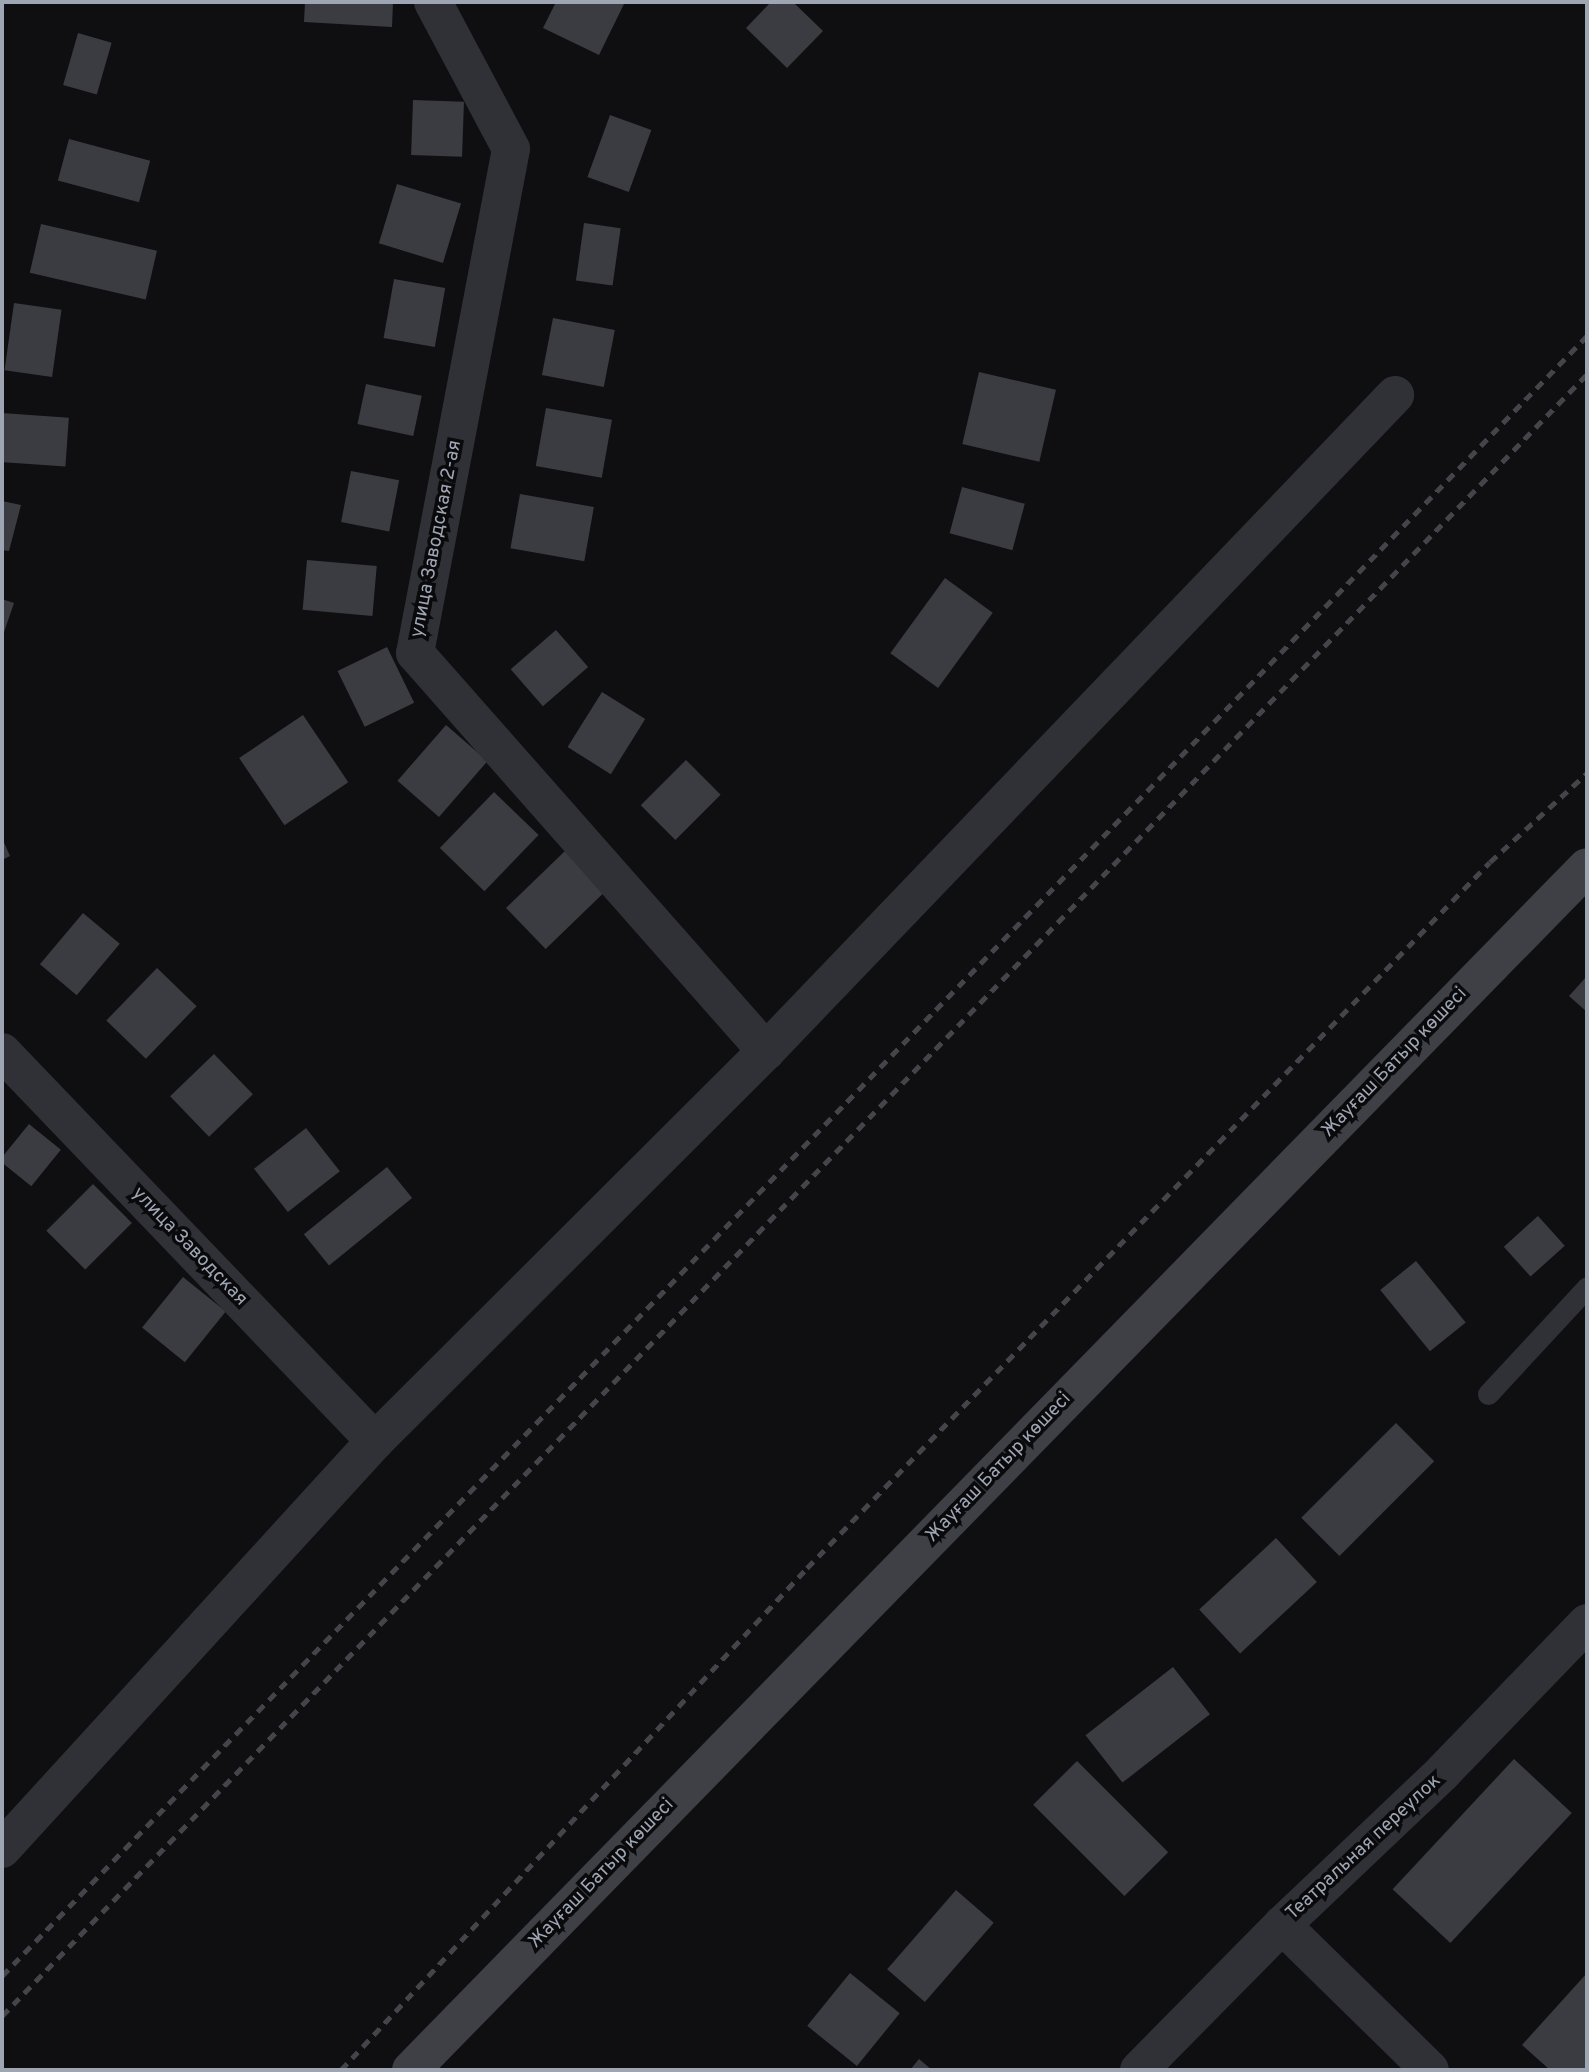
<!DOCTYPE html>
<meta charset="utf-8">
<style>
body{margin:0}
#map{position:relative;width:1589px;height:2072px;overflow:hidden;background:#0f0f11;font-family:Overpass,sans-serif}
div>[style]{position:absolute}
.building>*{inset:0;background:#3b3c41;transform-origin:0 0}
.service>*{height:21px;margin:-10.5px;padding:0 10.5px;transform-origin:10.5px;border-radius:10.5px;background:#303136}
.minor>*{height:38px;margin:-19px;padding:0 19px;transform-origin:19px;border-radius:19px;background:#303136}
.secondary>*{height:38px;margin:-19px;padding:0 19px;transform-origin:19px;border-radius:19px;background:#3e4046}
.rail>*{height:5px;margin-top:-2.5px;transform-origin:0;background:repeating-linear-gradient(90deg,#43454b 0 9px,transparent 0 16px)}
span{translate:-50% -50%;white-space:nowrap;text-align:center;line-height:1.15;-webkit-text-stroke:7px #0a0a0c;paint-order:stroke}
.street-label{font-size:19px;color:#9ea5b3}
.frame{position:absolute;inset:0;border:4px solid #9ea5b3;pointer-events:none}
</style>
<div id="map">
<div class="building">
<div style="clip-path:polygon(305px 2px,393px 2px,392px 27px,304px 22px)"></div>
<div style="clip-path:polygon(556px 2px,624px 4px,599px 55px,543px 28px)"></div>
<div style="clip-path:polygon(771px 2px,793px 2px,823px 31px,787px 68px,746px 28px)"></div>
<div style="left:78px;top:33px;width:35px;height:54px;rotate:16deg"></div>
<div style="left:413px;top:100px;width:51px;height:55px;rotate:2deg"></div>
<div style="left:610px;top:115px;width:44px;height:66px;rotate:20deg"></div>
<div style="left:69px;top:139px;width:84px;height:43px;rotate:15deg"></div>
<div style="left:397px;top:184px;width:67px;height:62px;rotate:17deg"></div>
<div style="left:584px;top:223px;width:37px;height:58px;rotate:8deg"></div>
<div style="left:41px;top:224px;width:119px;height:50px;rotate:13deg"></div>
<div style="left:394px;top:279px;width:52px;height:60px;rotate:10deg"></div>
<div style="left:14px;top:303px;width:48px;height:68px;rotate:8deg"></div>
<div style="left:553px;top:318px;width:63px;height:58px;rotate:11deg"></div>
<div style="left:979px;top:372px;width:79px;height:74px;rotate:13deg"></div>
<div style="left:366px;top:384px;width:57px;height:41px;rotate:12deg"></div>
<div style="left:546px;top:408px;width:67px;height:59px;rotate:10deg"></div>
<div style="left:2px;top:413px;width:67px;height:49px;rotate:4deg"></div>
<div style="left:351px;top:471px;width:49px;height:52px;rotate:11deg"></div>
<div style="left:962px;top:487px;width:65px;height:48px;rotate:15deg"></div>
<div style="left:520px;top:494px;width:75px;height:55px;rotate:10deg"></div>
<div style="clip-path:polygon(2px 501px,21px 505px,9px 551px,2px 550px)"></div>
<div style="left:307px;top:560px;width:70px;height:50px;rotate:5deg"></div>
<div style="left:945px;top:578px;width:59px;height:93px;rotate:36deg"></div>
<div style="clip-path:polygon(2px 599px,14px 603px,2px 638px)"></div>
<div style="left:556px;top:630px;width:49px;height:60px;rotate:49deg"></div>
<div style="left:387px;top:647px;width:62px;height:55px;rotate:64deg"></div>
<div style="left:602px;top:692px;width:51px;height:65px;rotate:32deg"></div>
<div style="left:303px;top:715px;width:81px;height:77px;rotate:56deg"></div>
<div style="left:446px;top:725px;width:55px;height:74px;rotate:41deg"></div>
<div style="left:686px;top:760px;width:49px;height:64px;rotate:45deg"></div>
<div style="left:494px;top:792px;width:62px;height:78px;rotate:44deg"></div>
<div style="clip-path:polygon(2px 838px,10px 856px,2px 860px)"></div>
<div style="left:565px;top:851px;width:57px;height:82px;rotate:46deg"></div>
<div style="left:83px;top:913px;width:48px;height:67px;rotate:40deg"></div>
<div style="left:157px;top:968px;width:55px;height:73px;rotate:44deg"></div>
<div style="clip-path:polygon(1587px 976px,1587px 1012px,1569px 996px)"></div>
<div style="left:214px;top:1054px;width:56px;height:61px;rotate:46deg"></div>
<div style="left:29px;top:1124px;width:41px;height:47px;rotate:39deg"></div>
<div style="left:306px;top:1128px;width:55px;height:66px;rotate:52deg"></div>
<div style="left:387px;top:1167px;width:40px;height:107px;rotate:51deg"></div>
<div style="left:93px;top:1184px;width:55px;height:66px;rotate:45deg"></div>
<div style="left:1538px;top:1216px;width:40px;height:46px;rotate:48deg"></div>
<div style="left:1416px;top:1261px;width:79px;height:46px;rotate:51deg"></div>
<div style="left:183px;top:1277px;width:55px;height:65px;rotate:39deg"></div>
<div style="left:1396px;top:1423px;width:54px;height:134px;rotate:45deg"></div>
<div style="left:1276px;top:1538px;width:60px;height:105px;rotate:47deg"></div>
<div style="left:1173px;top:1667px;width:60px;height:111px;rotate:52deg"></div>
<div style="left:1514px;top:1759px;width:79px;height:178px;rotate:43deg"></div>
<div style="left:1077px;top:1761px;width:129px;height:62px;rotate:45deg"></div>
<div style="left:956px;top:1890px;width:50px;height:105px;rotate:41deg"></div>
<div style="left:850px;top:1973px;width:64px;height:68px;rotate:39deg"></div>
<div style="clip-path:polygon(1587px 1973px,1587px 2070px,1550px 2070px,1522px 2045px)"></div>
<div style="clip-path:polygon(919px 2059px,932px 2070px,910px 2070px)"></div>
</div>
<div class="service">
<div style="left:1488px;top:1394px;width:146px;rotate:-47.2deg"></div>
</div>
<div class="minor">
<div style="left:433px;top:2px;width:166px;rotate:62deg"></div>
<div style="left:511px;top:149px;width:513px;rotate:100.78deg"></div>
<div style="left:415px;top:653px;width:531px;rotate:48.59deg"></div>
<div style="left:2px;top:1052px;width:539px;rotate:46.2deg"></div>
<div style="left:2px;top:1849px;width:553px;rotate:-47.57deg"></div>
<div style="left:375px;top:1441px;width:552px;rotate:-44.93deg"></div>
<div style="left:766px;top:1051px;width:909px;rotate:-46.2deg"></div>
<div style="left:1282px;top:1925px;width:207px;rotate:44.4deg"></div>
<div style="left:1139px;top:2070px;width:204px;rotate:-45.4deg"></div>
<div style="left:1282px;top:1925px;width:222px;rotate:-43.5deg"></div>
<div style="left:1443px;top:1772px;width:207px;rotate:-46deg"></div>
</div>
<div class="secondary">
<div style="left:411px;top:2070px;width:1682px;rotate:-45.65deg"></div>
</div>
<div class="rail">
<div style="left:2px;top:1976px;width:2281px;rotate:-45.98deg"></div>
<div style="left:2px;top:2016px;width:2282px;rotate:-46.01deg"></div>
<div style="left:341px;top:2070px;width:685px;rotate:-47.13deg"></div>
<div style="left:807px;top:1568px;width:982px;rotate:-45.95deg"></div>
<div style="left:1490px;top:862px;width:132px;rotate:-42.5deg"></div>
</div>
<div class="street-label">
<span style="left:437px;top:539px;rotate:-79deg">улица Заводская 2-ая</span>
<span style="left:1395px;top:1063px;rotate:-46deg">Жауғаш Батыр көшесі</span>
<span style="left:189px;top:1247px;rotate:46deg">улица Заводская</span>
<span style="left:999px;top:1468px;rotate:-46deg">Жауғаш Батыр көшесі</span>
<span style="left:1364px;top:1848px;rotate:-43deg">Театральная переулок</span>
<span style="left:602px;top:1874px;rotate:-46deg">Жауғаш Батыр көшесі</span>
</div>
<div class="frame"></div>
</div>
